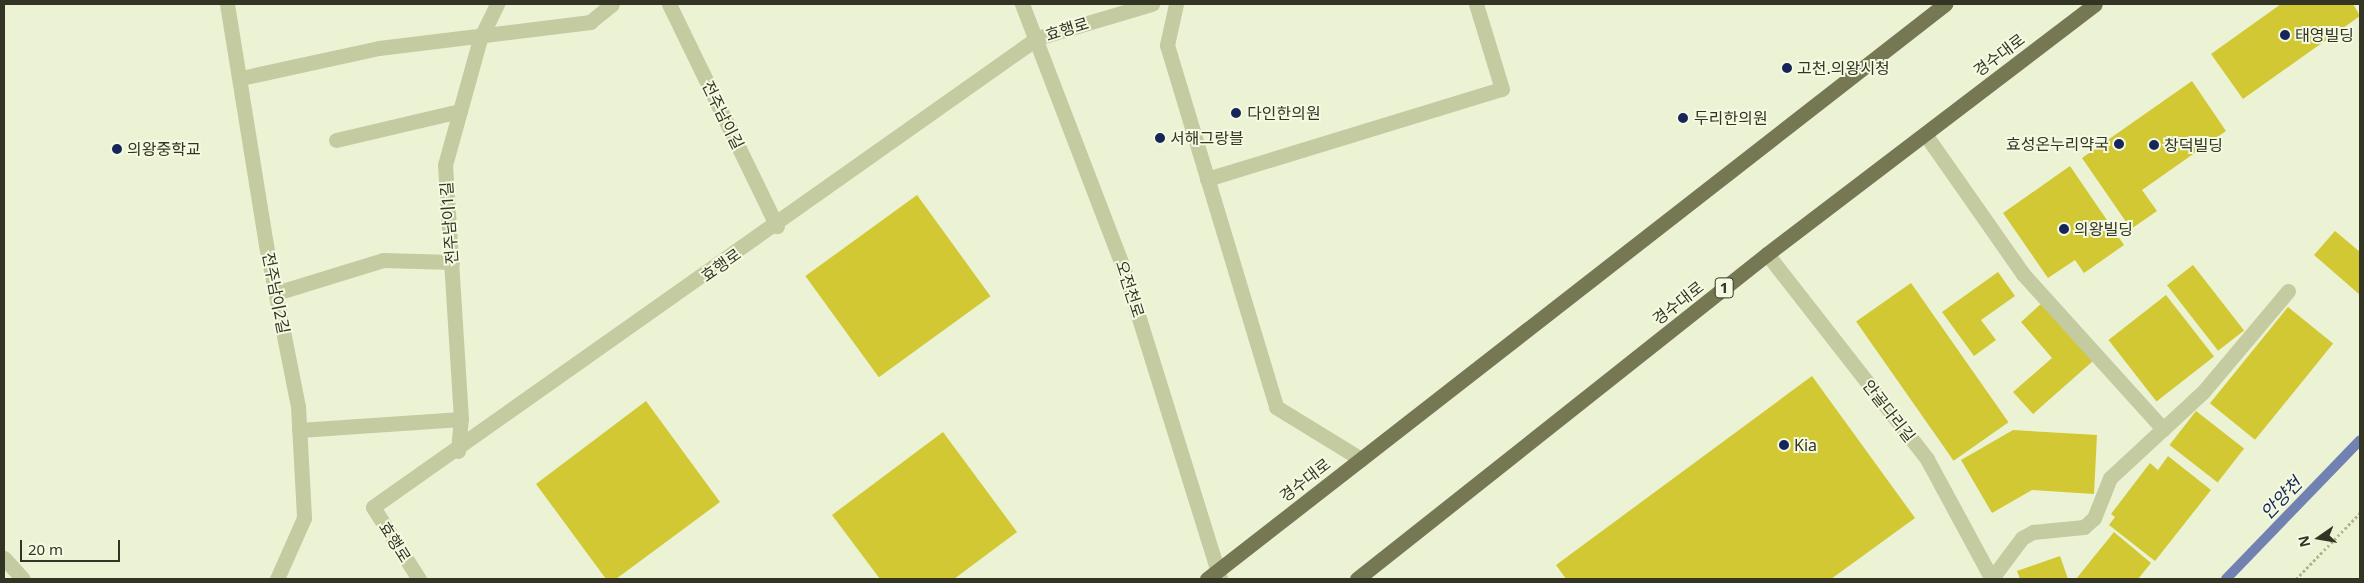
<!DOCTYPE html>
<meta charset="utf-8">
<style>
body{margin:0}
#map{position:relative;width:2364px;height:583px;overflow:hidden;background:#ecf3d4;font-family:"Noto Sans","Noto Sans KR",sans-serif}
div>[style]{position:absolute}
.stream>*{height:10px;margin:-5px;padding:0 5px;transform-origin:5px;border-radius:5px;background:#7182b2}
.building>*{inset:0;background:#d1c834;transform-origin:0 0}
.path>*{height:3px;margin-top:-1.5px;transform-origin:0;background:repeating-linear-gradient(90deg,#b1b78a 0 2.5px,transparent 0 5px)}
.minor>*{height:15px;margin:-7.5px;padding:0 7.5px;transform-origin:7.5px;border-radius:7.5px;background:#c4cba0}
.major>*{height:15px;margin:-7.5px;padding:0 7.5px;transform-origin:7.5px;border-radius:7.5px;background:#767853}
.dots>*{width:14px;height:14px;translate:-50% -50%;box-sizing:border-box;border:2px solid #f4fae1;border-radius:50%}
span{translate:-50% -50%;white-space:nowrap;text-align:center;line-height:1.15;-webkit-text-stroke:4px #f4fae1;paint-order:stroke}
.shield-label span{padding:1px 4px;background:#f4fae1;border:1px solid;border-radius:4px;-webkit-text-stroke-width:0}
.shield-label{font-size:15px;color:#343424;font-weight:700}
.street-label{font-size:16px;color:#343424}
.poi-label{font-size:16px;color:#343424}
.left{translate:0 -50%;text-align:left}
.right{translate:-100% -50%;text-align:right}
.water-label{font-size:18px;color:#162659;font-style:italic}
.frame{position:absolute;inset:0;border:5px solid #343424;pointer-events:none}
.north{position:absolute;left:2294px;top:513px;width:50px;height:50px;-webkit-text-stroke:4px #f4fae1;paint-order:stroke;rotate:257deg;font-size:14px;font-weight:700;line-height:20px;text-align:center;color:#343424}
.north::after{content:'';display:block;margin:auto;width:18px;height:22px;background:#343424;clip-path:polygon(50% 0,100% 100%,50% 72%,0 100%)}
.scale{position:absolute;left:20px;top:540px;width:100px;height:22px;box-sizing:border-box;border:2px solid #343424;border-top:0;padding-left:6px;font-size:15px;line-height:18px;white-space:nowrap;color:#343424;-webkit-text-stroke:4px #f4fae1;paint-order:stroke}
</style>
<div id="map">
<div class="stream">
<div style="left:2226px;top:579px;width:193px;rotate:-46deg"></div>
</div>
<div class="building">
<div style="clip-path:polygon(2281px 4px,2353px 4px,2360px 16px,2243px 99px,2211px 54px)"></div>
<div style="clip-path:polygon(2192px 81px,2226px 131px,2142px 190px,2157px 211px,2131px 229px,2082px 158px)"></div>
<div style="clip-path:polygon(2070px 166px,2124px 245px,2084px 273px,2075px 260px,2048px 278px,2003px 213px)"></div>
<div style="left:917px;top:195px;width:125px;height:138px;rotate:54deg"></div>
<div style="clip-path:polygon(2335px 231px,2360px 252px,2360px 295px,2314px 255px)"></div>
<div style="left:2193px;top:265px;width:83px;height:33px;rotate:52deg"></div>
<div style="clip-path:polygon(1998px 272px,2015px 296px,1981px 320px,1996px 340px,1974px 356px,1942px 312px)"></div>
<div style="left:1911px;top:283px;width:170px;height:67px;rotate:55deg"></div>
<div style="left:2166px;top:295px;width:78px;height:73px;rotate:52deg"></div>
<div style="clip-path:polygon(2042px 303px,2093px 361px,2033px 414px,2013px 392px,2052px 358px,2021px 322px)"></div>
<div style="left:2288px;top:307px;width:58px;height:124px;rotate:39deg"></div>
<div style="clip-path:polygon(1812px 376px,1915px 518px,1831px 579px,1566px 579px,1556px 565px)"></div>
<div style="clip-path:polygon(646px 401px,720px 502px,616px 579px,606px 579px,536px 484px)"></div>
<div style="left:2196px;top:411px;width:61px;height:43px;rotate:38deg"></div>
<div style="clip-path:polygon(2013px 430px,2097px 435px,2094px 494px,2032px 490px,1992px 513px,1961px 460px)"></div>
<div style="clip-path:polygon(943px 432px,1017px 532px,954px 579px,880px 579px,832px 515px)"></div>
<div style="clip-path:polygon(2168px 456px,2211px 490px,2155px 561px,2109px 525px,2115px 517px,2111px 514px,2150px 463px,2158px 470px)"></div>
<div style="clip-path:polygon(2114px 532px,2151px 563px,2138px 579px,2076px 579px)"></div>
<div style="clip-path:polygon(2060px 556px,2068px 579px,2020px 579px,2017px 571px)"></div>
</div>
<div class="path">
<div style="left:2296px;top:579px;width:92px;rotate:-45.9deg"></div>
</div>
<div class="minor">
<div style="left:227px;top:4px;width:244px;rotate:80.8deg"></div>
<div style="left:266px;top:245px;width:164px;rotate:78.8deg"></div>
<div style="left:298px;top:406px;width:112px;rotate:86.9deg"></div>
<div style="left:304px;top:518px;width:67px;rotate:113.9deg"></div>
<div style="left:669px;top:4px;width:247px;rotate:64.1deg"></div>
<div style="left:1022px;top:4px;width:285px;rotate:69deg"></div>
<div style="left:1124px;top:270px;width:324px;rotate:72.7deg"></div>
<div style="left:1176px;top:4px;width:42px;rotate:102.4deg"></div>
<div style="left:1167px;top:45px;width:378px;rotate:73.2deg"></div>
<div style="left:1276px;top:407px;width:100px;rotate:31.5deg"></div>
<div style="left:241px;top:78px;width:141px;rotate:-12.3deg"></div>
<div style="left:379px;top:48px;width:213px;rotate:-7deg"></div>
<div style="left:590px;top:22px;width:28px;rotate:-39deg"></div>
<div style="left:1925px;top:134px;width:171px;rotate:55deg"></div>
<div style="left:2023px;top:274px;width:209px;rotate:47.9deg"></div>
<div style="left:2163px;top:429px;width:54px;rotate:-42.8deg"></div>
<div style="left:2203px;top:392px;width:132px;rotate:-49.9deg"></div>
<div style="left:336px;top:140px;width:127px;rotate:-13.2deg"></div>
<div style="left:1207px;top:179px;width:308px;rotate:-17deg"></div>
<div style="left:1502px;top:89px;width:89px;rotate:-107deg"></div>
<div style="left:1767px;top:254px;width:260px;rotate:52deg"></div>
<div style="left:1927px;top:459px;width:136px;rotate:61.6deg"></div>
<div style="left:276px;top:293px;width:112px;rotate:-17.1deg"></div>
<div style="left:383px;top:260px;width:69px;rotate:1.7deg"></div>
<div style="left:299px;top:430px;width:162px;rotate:-3.9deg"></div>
<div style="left:458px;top:451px;width:32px;rotate:-85deg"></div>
<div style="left:461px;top:419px;width:255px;rotate:-93.6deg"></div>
<div style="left:445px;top:165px;width:131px;rotate:-74.5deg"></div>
<div style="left:480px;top:39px;width:39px;rotate:-64deg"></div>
<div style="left:4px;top:558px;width:28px;rotate:48deg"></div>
<div style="left:1992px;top:578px;width:50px;rotate:-53.1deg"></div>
<div style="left:2022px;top:538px;width:13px;rotate:-29deg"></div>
<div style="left:2033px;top:532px;width:51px;rotate:-5.6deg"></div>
<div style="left:2084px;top:527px;width:13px;rotate:-42deg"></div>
<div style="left:2094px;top:518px;width:43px;rotate:-68.2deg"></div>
<div style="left:2110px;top:478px;width:72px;rotate:-42.8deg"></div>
<div style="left:419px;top:579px;width:85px;rotate:-122.6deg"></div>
<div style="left:373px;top:507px;width:813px;rotate:-35.23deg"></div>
<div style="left:1037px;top:38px;width:120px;rotate:-16.5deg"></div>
</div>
<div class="major">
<div style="left:1207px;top:579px;width:936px;rotate:-37.92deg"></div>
<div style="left:1357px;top:579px;width:523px;rotate:-38.4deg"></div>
<div style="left:1767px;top:254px;width:412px;rotate:-37.3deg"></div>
</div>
<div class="dots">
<div style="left:2285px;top:35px;background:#162659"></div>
<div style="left:1787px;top:68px;background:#162659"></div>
<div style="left:1236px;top:113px;background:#162659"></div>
<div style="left:1683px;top:118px;background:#162659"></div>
<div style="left:1160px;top:138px;background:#162659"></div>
<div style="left:2119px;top:144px;background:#162659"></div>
<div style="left:2154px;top:145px;background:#162659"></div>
<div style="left:117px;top:149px;background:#162659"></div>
<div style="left:2064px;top:229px;background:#162659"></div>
<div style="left:1784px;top:445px;background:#162659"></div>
</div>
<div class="shield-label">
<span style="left:1724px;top:288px">1</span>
</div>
<div class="street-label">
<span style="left:1067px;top:29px;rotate:-17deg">효행로</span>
<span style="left:1999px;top:55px;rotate:-37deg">경수대로</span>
<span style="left:723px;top:115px;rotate:64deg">전주남이길</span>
<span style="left:449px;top:223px;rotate:-94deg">전주남이1길</span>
<span style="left:721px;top:265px;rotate:-35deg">효행로</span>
<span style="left:1130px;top:289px;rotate:72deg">오전천로</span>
<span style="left:276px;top:293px;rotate:79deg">전주남이2길</span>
<span style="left:1678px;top:303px;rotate:-38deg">경수대로</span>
<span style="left:1889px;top:411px;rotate:52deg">안골다리길</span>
<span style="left:1305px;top:480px;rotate:-38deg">경수대로</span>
<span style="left:395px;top:542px;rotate:58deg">효행로</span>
</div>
<div class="poi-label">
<span class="left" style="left:2295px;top:35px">태영빌딩</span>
<span class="left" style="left:1797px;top:68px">고천.의왕시청</span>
<span class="left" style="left:1247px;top:113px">다인한의원</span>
<span class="left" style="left:1694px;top:118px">두리한의원</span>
<span class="left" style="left:1170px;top:138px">서해그랑블</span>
<span class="right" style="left:2109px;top:144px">효성온누리약국</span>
<span class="left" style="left:2164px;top:145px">창덕빌딩</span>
<span class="left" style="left:127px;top:149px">의왕중학교</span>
<span class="left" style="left:2074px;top:229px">의왕빌딩</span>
<span class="left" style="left:1794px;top:445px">Kia</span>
</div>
<div class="water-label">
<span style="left:2281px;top:498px;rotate:-46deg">안양천</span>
</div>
<div class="frame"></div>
<div class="north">N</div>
<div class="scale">20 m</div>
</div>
